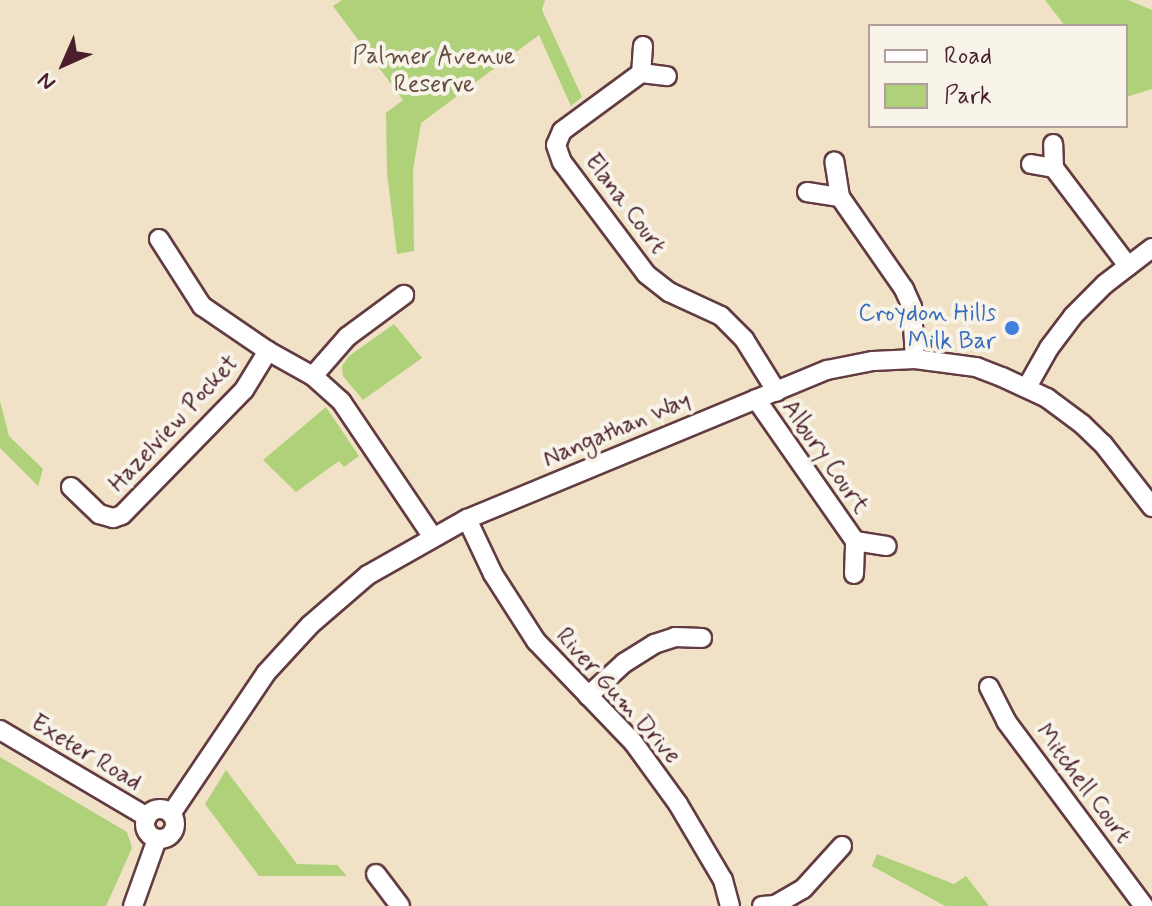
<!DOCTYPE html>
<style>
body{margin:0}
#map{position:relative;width:1152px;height:906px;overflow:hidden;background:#f1e2c7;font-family:Mynerve,sans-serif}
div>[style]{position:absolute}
.green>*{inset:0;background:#aed17a}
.roads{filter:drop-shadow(2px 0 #633c42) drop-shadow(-2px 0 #633c42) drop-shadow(0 2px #633c42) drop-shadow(0 -2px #633c42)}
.street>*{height:18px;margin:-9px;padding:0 9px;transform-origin:9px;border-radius:9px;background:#fff}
.street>.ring{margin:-9px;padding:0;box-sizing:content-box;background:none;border:18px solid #fff;border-radius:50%}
.dots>*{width:22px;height:22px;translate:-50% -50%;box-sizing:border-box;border:4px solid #f7f3e8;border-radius:50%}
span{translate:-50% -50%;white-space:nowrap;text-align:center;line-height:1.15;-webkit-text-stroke:8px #f7f3e8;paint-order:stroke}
.park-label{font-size:24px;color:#634c3f}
.street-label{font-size:24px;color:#4a1f2b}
.shop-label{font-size:24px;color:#366cbe}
.right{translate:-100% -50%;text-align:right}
.legend{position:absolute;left:868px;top:24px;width:260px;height:104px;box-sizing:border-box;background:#f7f3e8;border:2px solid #b29e9c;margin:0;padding:10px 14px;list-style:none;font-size:24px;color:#4a1f2b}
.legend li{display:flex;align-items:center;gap:16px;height:40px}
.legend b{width:40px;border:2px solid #b29e9c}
.north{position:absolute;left:24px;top:24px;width:80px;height:80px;-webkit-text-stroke:6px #f7f3e8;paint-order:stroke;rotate:225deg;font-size:22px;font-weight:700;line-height:32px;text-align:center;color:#4a1f2b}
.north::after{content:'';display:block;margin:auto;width:28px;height:36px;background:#4a1f2b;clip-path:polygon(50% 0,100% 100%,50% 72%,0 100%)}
</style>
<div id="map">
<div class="green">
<div style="clip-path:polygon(342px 0,545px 0,542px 10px,582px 97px,571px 106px,539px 35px,421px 123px,413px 170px,414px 251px,397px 254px,387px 173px,386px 113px,403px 100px,333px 6px)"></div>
<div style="clip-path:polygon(1045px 0,1128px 0,1152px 10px,1152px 89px,1126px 97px,1126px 26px,1065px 26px)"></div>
<div style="clip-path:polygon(394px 324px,422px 358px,363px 400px,343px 376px,342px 366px,349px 356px)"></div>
<div style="clip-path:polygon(0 401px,9px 436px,43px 469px,38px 486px,0 448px)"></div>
<div style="clip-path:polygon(326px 407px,359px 456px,344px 467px,339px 461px,296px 492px,263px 460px)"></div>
<div style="clip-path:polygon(0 757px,127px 832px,132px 848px,106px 906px,0 906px)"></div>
<div style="clip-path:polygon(226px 770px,297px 864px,337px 865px,347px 876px,259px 876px,205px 804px)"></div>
<div style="clip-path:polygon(877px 854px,954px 884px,966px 876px,989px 906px,945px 906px,872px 866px)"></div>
</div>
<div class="roads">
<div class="street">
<div style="left:643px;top:46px;width:27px;rotate:94deg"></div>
<div style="left:641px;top:73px;width:26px;rotate:7deg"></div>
<div style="left:641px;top:73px;width:98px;rotate:143.7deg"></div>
<div style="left:562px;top:131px;width:15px;rotate:113deg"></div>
<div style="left:556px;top:145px;width:18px;rotate:71deg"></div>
<div style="left:562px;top:162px;width:140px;rotate:53.1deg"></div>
<div style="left:646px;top:274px;width:29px;rotate:38deg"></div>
<div style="left:669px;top:292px;width:57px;rotate:24.8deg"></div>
<div style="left:721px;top:316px;width:33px;rotate:45deg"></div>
<div style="left:744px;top:339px;width:62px;rotate:58.1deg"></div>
<div style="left:1031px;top:164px;width:23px;rotate:10deg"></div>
<div style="left:1054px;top:168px;width:24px;rotate:-92deg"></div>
<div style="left:1054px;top:168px;width:123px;rotate:52.9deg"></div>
<div style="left:807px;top:192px;width:33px;rotate:9deg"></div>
<div style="left:840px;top:197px;width:36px;rotate:-99deg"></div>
<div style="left:840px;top:197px;width:112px;rotate:55.2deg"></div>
<div style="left:904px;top:289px;width:20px;rotate:66deg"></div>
<div style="left:912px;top:307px;width:52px;rotate:86.7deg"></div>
<div style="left:159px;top:239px;width:80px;rotate:57.3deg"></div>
<div style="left:202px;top:306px;width:80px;rotate:34.3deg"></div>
<div style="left:268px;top:351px;width:51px;rotate:29.1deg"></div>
<div style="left:313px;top:376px;width:38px;rotate:42deg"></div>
<div style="left:341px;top:401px;width:163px;rotate:56deg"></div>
<div style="left:313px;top:376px;width:52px;rotate:-48.9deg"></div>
<div style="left:347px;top:337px;width:71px;rotate:-36.4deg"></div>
<div style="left:1027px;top:387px;width:45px;rotate:-60.6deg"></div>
<div style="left:1049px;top:348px;width:40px;rotate:-53deg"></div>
<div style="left:1073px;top:316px;width:45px;rotate:-45deg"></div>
<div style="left:1105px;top:284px;width:59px;rotate:-37.5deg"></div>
<div style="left:756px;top:399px;width:173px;rotate:55.1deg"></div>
<div style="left:71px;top:487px;width:39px;rotate:44deg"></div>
<div style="left:99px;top:514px;width:15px;rotate:16deg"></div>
<div style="left:113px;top:518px;width:9px;rotate:-18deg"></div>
<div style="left:122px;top:515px;width:175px;rotate:-45.7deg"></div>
<div style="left:244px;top:390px;width:46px;rotate:-58.4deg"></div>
<div style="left:467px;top:519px;width:61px;rotate:64.7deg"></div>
<div style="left:493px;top:574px;width:80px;rotate:57.3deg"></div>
<div style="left:536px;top:641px;width:140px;rotate:46.2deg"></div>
<div style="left:633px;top:742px;width:77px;rotate:54deg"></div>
<div style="left:678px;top:804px;width:88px;rotate:59.4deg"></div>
<div style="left:723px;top:880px;width:27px;rotate:75deg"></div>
<div style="left:854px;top:574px;width:33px;rotate:-88deg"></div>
<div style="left:855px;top:541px;width:32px;rotate:9deg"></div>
<div style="left:989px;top:687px;width:38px;rotate:63deg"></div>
<div style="left:1006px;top:721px;width:231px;rotate:53.3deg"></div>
<div style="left:588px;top:696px;width:49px;rotate:-42.5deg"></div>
<div style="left:624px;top:663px;width:36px;rotate:-32deg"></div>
<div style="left:654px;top:644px;width:22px;rotate:-18deg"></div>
<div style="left:675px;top:637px;width:27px;rotate:2deg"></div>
<div style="left:0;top:730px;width:171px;rotate:30.6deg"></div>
<div class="ring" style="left:145px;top:809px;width:12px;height:12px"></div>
<div style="left:171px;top:814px;width:170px;rotate:-56deg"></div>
<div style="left:266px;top:673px;width:65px;rotate:-47.5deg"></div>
<div style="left:310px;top:625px;width:77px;rotate:-40.8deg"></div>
<div style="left:368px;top:575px;width:114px;rotate:-29.5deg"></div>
<div style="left:467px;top:519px;width:390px;rotate:-22.5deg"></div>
<div style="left:827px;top:370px;width:47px;rotate:-11.1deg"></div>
<div style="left:873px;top:361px;width:42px;rotate:-2.7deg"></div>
<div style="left:915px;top:359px;width:62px;rotate:7.5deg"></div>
<div style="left:976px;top:367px;width:28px;rotate:21deg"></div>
<div style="left:1002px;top:377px;width:50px;rotate:25deg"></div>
<div style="left:1047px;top:398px;width:44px;rotate:36.6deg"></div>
<div style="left:1082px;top:424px;width:29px;rotate:44deg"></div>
<div style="left:1103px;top:444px;width:80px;rotate:52.1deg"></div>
<div style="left:376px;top:874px;width:40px;rotate:53deg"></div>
<div style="left:133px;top:906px;width:71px;rotate:-70.3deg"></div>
<div style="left:762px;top:906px;width:13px;rotate:-4deg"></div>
<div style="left:775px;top:905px;width:32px;rotate:-30deg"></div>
<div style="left:803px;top:889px;width:58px;rotate:-47.8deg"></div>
</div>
</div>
<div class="dots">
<div style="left:1012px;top:328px;background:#3f7fe0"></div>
</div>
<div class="park-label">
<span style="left:434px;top:71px">Palmer Avenue<br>Reserve</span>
</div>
<div class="street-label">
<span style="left:625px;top:204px;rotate:53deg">Elana Court</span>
<span style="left:174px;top:424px;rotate:-47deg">Hazelview Pocket</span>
<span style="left:617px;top:430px;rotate:-23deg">Nangathan Way</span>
<span style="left:825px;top:457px;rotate:55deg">Albury Court</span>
<span style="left:618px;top:696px;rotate:48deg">River Gum Drive</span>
<span style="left:86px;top:753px;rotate:31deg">Exeter Road</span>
<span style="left:1083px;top:784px;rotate:53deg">Mitchell Court</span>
</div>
<div class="shop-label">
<span class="right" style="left:996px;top:328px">Croydon Hills<br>Milk Bar</span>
</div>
<ul class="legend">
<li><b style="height:10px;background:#fff"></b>Road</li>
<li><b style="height:22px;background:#aed17a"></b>Park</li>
</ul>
<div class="north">N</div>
</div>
